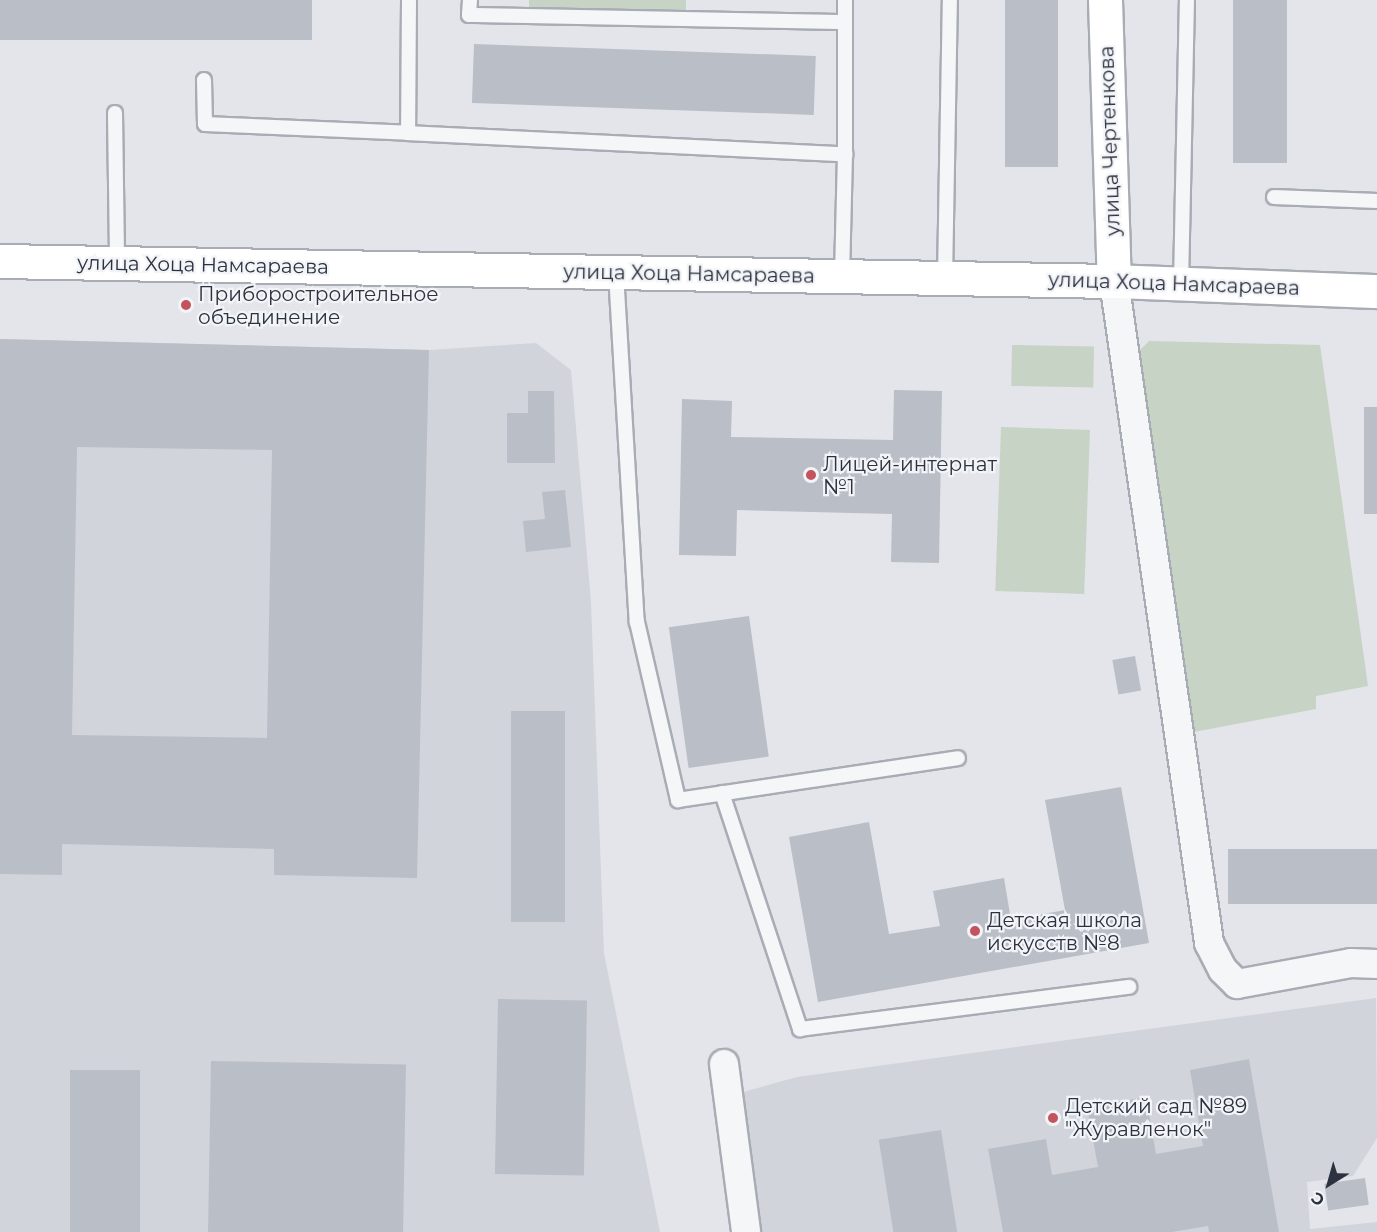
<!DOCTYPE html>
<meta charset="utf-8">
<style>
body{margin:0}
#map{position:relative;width:1377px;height:1232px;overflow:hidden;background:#e3e5ea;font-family:Montserrat,sans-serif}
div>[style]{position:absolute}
.built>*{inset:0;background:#d1d4db}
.green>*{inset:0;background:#c7d3c4;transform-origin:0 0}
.building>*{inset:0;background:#babec6;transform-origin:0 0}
.roads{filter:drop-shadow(2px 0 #a8acb4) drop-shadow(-2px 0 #a8acb4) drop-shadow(0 2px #a8acb4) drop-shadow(0 -2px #a8acb4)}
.lane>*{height:14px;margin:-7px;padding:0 7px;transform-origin:7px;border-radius:7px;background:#f5f6f8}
.street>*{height:28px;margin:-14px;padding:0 14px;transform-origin:14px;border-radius:14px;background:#f5f6f8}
.secondary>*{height:33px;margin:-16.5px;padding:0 16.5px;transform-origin:16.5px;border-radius:16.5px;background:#fff}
.dots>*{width:16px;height:16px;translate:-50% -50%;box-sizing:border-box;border:3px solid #f2f4f7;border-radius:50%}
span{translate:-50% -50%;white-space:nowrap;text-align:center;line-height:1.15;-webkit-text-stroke:4.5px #f2f4f7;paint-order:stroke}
.street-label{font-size:20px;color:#2c3240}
.poi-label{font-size:20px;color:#2c3240}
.left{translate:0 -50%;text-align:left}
.north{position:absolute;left:1299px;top:1154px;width:60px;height:60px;-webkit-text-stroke:4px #f2f4f7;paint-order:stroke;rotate:217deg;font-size:16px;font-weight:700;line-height:24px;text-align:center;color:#2c3240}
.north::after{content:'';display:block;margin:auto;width:21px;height:27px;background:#2c3240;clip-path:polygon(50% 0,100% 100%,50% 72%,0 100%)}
</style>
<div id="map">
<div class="built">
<div style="clip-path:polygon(0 339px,429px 350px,536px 343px,571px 370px,591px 602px,604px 953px,660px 1232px,0 1232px)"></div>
<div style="clip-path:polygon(1376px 998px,1377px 1138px,1353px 1176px,1307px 1182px,1310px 1229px,1377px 1222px,1377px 1232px,749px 1232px,726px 1097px,797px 1077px)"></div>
</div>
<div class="green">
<div style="left:529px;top:0;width:157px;height:10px"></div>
<div style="clip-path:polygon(1149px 341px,1320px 345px,1368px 686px,1316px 696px,1316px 709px,1194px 732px,1132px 358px)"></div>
<div style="left:1012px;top:345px;width:82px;height:41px;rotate:1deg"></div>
<div style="left:1001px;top:427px;width:89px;height:164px;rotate:2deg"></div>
</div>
<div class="building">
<div style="left:0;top:0;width:312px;height:40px"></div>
<div style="left:1005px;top:0;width:53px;height:167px"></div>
<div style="left:1233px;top:0;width:54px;height:163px"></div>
<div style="left:474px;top:44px;width:342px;height:59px;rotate:2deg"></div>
<div style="clip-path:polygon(evenodd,0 339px,429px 350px,417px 878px,274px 875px,274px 849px,62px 844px,62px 875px,0 874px,0 339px,77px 447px,272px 450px,267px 738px,72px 735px,77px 447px)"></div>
<div style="clip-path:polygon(894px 390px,942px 391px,939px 563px,891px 562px,892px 514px,737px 510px,736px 556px,679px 555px,682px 399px,732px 401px,731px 437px,893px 440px)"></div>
<div style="clip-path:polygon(528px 391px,554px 391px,555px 463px,507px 463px,507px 413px,528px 413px)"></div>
<div style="left:1364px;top:407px;width:13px;height:107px"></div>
<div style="clip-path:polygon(565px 490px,571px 547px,526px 552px,523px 521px,545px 519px,542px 492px)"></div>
<div style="left:749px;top:616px;width:142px;height:81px;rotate:82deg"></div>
<div style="left:1135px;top:656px;width:35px;height:23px;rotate:80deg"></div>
<div style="left:511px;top:711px;width:54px;height:211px"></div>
<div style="clip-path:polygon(1121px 787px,1149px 943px,818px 1002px,789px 837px,869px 822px,889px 934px,940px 926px,933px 891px,1004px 878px,1011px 920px,1065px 910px,1045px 800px)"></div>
<div style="left:1377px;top:849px;width:55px;height:149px;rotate:90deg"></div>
<div style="left:498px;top:999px;width:89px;height:175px;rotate:1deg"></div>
<div style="clip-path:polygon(1249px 1059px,1279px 1232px,1209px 1232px,1208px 1226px,1172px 1232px,1003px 1232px,988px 1149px,1046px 1139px,1052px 1175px,1098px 1167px,1087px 1107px,1146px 1097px,1156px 1154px,1203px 1146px,1190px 1070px)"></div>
<div style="left:211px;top:1061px;width:195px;height:171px;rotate:1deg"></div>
<div style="left:70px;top:1070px;width:70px;height:162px"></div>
<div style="left:941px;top:1130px;width:103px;height:63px;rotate:81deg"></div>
<div style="left:1365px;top:1178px;width:27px;height:41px;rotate:82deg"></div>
</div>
<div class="roads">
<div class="lane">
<div style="left:409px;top:0;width:133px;rotate:90.4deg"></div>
<div style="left:408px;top:133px;width:438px;rotate:2.8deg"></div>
<div style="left:845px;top:154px;width:123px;rotate:91.4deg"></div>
<div style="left:470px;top:0;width:15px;rotate:94deg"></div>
<div style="left:469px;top:15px;width:376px;rotate:1.1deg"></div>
<div style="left:845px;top:0;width:154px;rotate:90deg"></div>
<div style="left:204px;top:80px;width:44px;rotate:88.7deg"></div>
<div style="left:205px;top:124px;width:203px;rotate:2.5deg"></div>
<div style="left:115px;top:113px;width:150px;rotate:89.2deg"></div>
<div style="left:1274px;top:197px;width:103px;rotate:2.2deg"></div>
<div style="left:616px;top:273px;width:350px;rotate:86.6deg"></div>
<div style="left:637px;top:622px;width:183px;rotate:77deg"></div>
<div style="left:678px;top:800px;width:283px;rotate:-8.5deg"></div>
<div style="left:945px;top:279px;width:279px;rotate:-89deg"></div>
<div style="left:1181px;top:284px;width:284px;rotate:-88.8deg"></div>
<div style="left:722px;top:793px;width:249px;rotate:71.7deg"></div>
<div style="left:800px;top:1029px;width:332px;rotate:-7.3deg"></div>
</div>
<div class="street">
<div style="left:1114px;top:281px;width:669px;rotate:81.83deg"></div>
<div style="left:1209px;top:943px;width:30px;rotate:63deg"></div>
<div style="left:1223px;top:970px;width:20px;rotate:45deg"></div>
<div style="left:1237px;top:984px;width:116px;rotate:-10.4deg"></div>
<div style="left:1351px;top:963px;width:26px;rotate:2deg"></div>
<div style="left:724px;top:1064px;width:169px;rotate:82.5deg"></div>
</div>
<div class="secondary">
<div style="left:1105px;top:0;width:281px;rotate:88.2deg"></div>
<div style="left:0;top:261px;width:1114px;rotate:1.03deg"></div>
<div style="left:1114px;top:281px;width:263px;rotate:2.2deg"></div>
</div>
</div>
<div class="dots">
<div style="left:186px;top:305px;background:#c3535d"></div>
<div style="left:811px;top:475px;background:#c3535d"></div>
<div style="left:975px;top:931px;background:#c3535d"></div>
<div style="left:1053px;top:1118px;background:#c3535d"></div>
</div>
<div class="street-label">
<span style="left:1110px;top:141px;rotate:-92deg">улица Чертенкова</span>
<span style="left:203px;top:265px;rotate:1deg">улица Хоца Намсараева</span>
<span style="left:689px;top:274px;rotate:1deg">улица Хоца Намсараева</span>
<span style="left:1174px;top:284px;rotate:2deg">улица Хоца Намсараева</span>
</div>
<div class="poi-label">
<span class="left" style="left:198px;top:306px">Приборостроительное<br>объединение</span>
<span class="left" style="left:823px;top:476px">Лицей-интернат<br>№1</span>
<span class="left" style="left:987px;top:932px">Детская школа<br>искусств №8</span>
<span class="left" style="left:1065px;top:1118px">Детский сад №89<br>"Журавленок"</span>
</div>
<div class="north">С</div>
</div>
